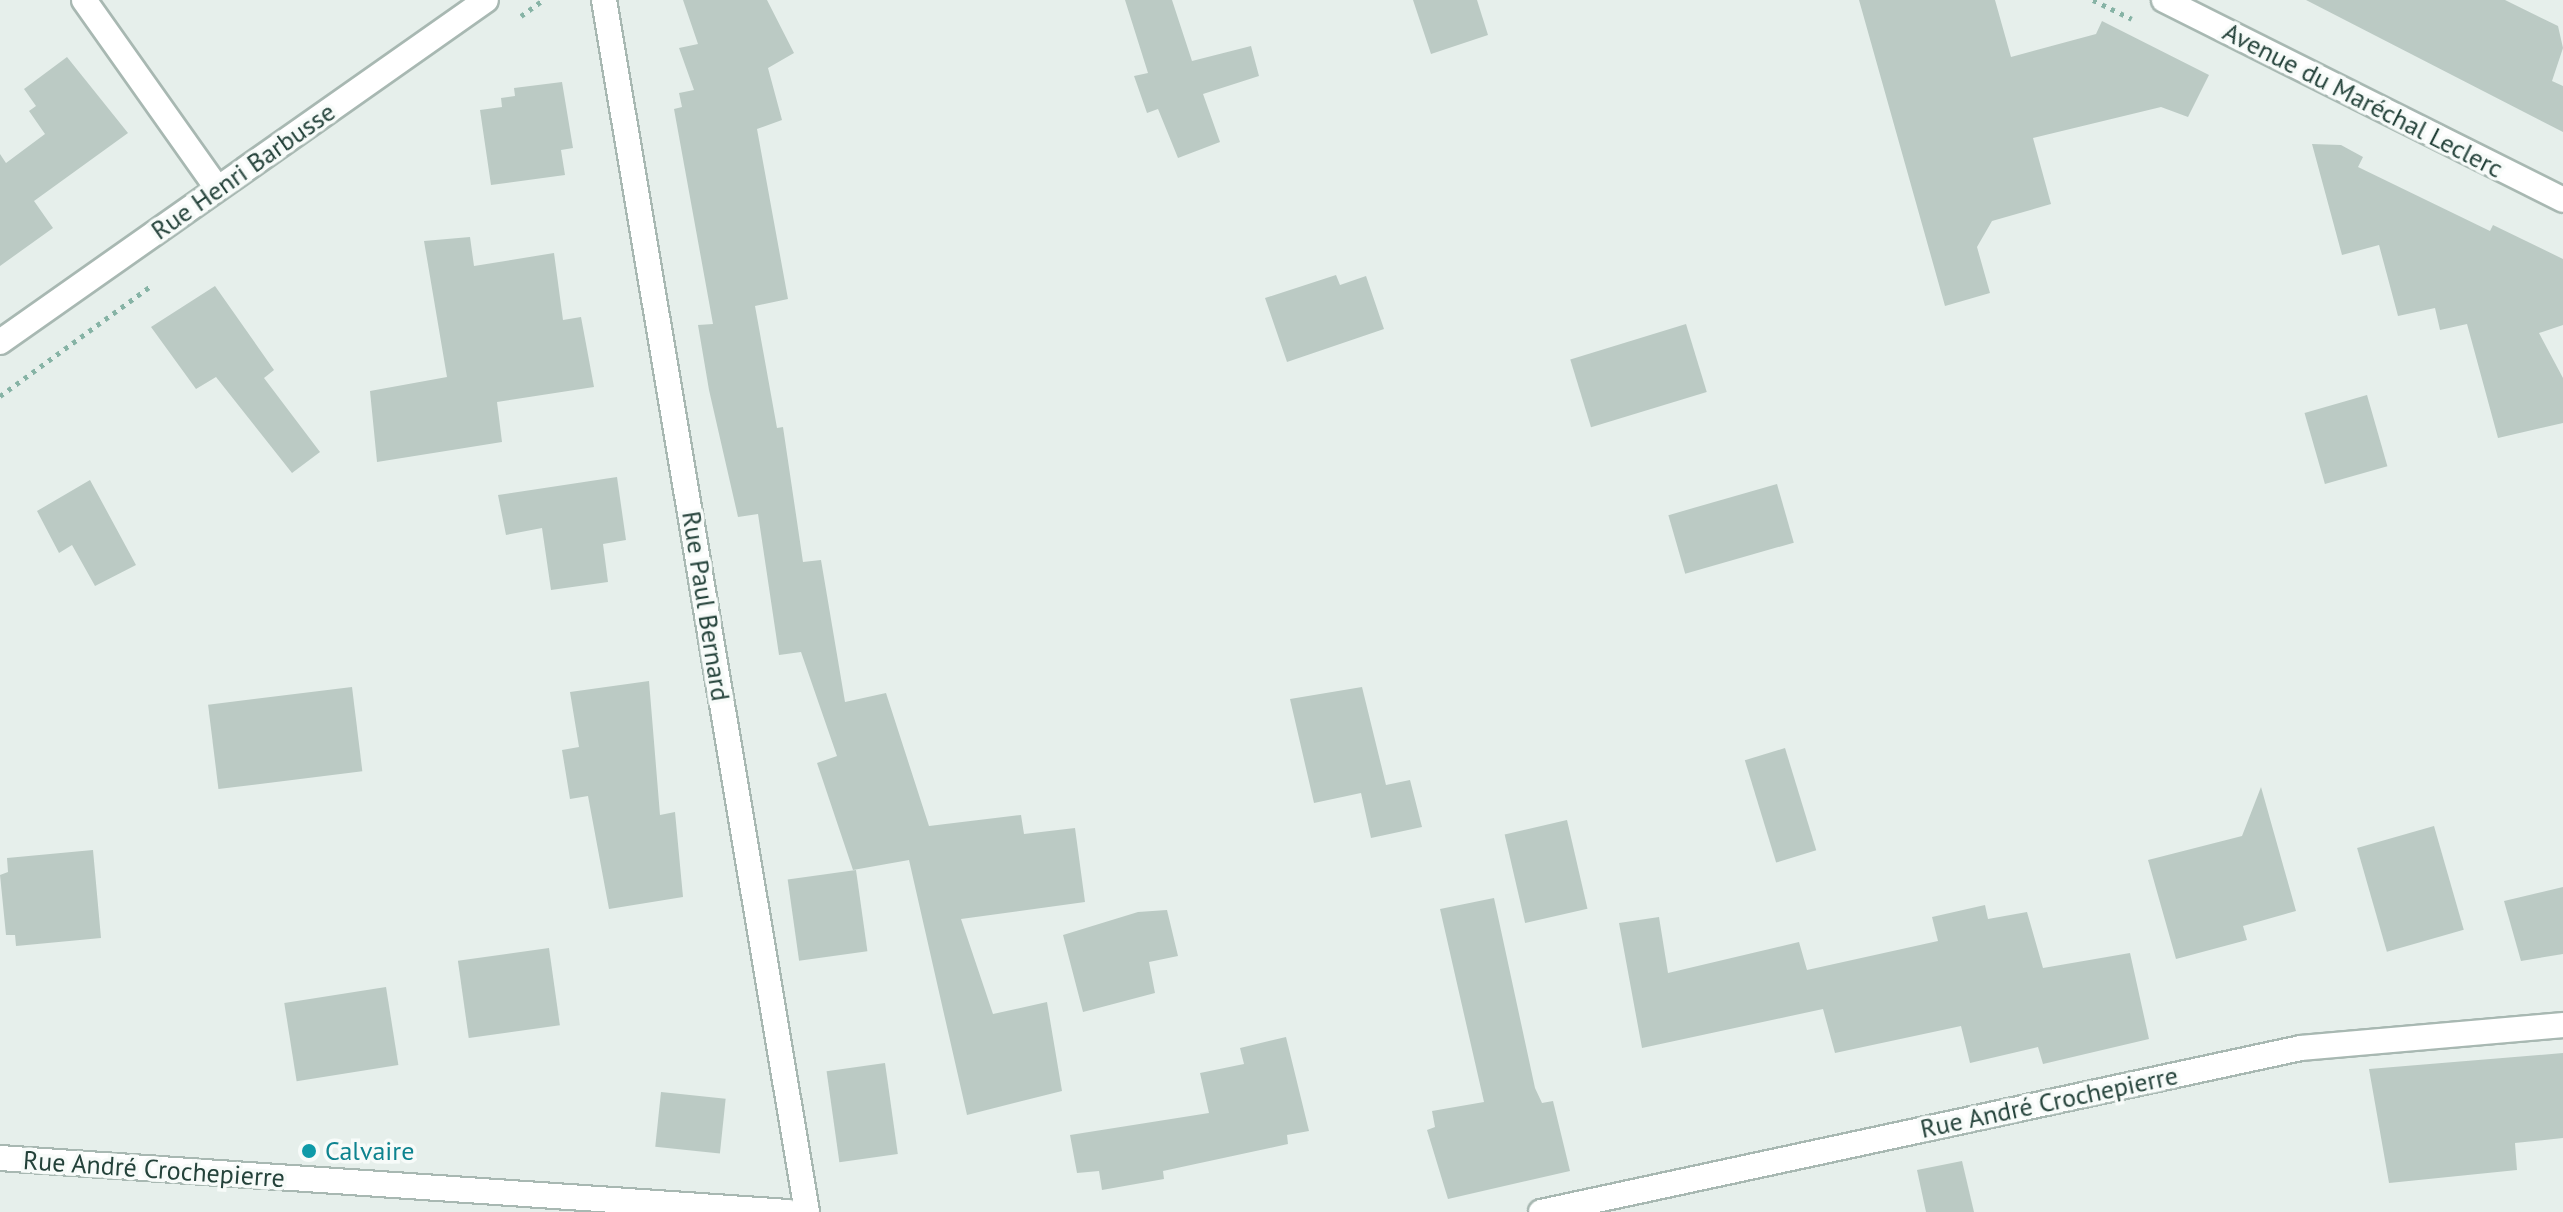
<!DOCTYPE html>
<meta charset="utf-8">
<style>
body{margin:0}
#map{position:relative;width:2563px;height:1212px;overflow:hidden;background:#e6efeb;font-family:"PT Sans",sans-serif}
div>[style]{position:absolute}
.building>*{inset:0;background:#bbcac4;transform-origin:0 0}
.path>*{height:5px;margin-top:-2.5px;transform-origin:0;background:repeating-linear-gradient(90deg,#86b3a5 0 4px,transparent 0 10px)}
.roads{filter:drop-shadow(2px 0 #a8b8b2) drop-shadow(-2px 0 #a8b8b2) drop-shadow(0 2px #a8b8b2) drop-shadow(0 -2px #a8b8b2)}
.minor>*{height:24px;margin:-12px;padding:0 12px;transform-origin:12px;border-radius:12px;background:#fff}
.secondary>*{height:24px;margin:-12px;padding:0 12px;transform-origin:12px;border-radius:12px;background:#fff}
.dots>*{width:22px;height:22px;translate:-50% -50%;box-sizing:border-box;border:4px solid #f7fbf9;border-radius:50%}
span{translate:-50% -50%;white-space:nowrap;text-align:center;line-height:1.15;-webkit-text-stroke:7px #f7fbf9;paint-order:stroke}
.street-label{font-size:26px;color:#24423a}
.culture-label{font-size:26px;color:#0d838f}
.left{translate:0 -50%;text-align:left}
</style>
<div id="map">
<div class="building">
<div style="clip-path:polygon(683px 0,767px 0,794px 53px,768px 68px,782px 120px,757px 129px,788px 299px,755px 306px,777px 428px,783px 427px,803px 562px,821px 560px,845px 702px,886px 693px,929px 826px,1021px 815px,1024px 834px,1075px 828px,1085px 902px,961px 919px,993px 1014px,1047px 1002px,1062px 1091px,967px 1115px,909px 860px,853px 870px,817px 763px,837px 756px,801px 652px,779px 655px,758px 514px,738px 517px,709px 390px,698px 325px,713px 324px,674px 109px,682px 107px,679px 93px,694px 90px,679px 48px,698px 44px)"></div>
<div style="clip-path:polygon(1125px 0,1172px 0,1192px 61px,1251px 46px,1259px 76px,1203px 94px,1220px 142px,1178px 158px,1158px 109px,1147px 113px,1134px 76px,1148px 73px)"></div>
<div style="clip-path:polygon(1413px 0,1477px 0,1488px 35px,1431px 54px)"></div>
<div style="clip-path:polygon(1859px 0,1995px 0,2011px 57px,2096px 34px,2102px 21px,2209px 75px,2188px 117px,2161px 107px,2033px 138px,2051px 204px,1992px 221px,1977px 247px,1990px 293px,1945px 306px)"></div>
<div style="clip-path:polygon(2306px 0,2505px 0,2558px 26px,2563px 48px,2552px 81px,2563px 86px,2563px 132px)"></div>
<div style="clip-path:polygon(67px 57px,128px 133px,34px 201px,53px 228px,0 266px,0 154px,6px 163px,45px 134px,29px 111px,36px 106px,24px 89px)"></div>
<div style="clip-path:polygon(562px 82px,573px 148px,561px 150px,565px 175px,491px 185px,480px 110px,502px 107px,501px 98px,515px 96px,514px 88px)"></div>
<div style="clip-path:polygon(2312px 144px,2341px 145px,2363px 157px,2358px 167px,2490px 231px,2493px 225px,2563px 259px,2563px 325px,2539px 333px,2563px 378px,2563px 423px,2498px 438px,2467px 324px,2440px 330px,2435px 308px,2398px 316px,2379px 245px,2342px 255px)"></div>
<div style="clip-path:polygon(470px 237px,474px 266px,554px 253px,563px 320px,581px 317px,594px 387px,497px 402px,502px 442px,377px 462px,370px 391px,447px 377px,424px 241px)"></div>
<div style="clip-path:polygon(1336px 275px,1340px 285px,1366px 276px,1384px 329px,1287px 362px,1265px 298px)"></div>
<div style="clip-path:polygon(215px 286px,274px 370px,264px 378px,320px 452px,292px 473px,216px 377px,196px 389px,151px 327px)"></div>
<div style="left:1686px;top:324px;width:71px;height:121px;rotate:73deg"></div>
<div style="left:2367px;top:395px;width:74px;height:65px;rotate:74deg"></div>
<div style="clip-path:polygon(617px 477px,626px 540px,603px 544px,608px 582px,551px 590px,542px 528px,506px 535px,498px 495px)"></div>
<div style="clip-path:polygon(90px 480px,136px 565px,95px 586px,72px 545px,59px 553px,37px 511px)"></div>
<div style="left:1777px;top:484px;width:61px;height:113px;rotate:74deg"></div>
<div style="clip-path:polygon(649px 681px,660px 815px,675px 812px,683px 897px,609px 909px,588px 796px,570px 799px,562px 750px,579px 747px,570px 692px)"></div>
<div style="left:352px;top:687px;width:85px;height:145px;rotate:83deg"></div>
<div style="clip-path:polygon(1362px 687px,1386px 785px,1410px 780px,1422px 827px,1371px 838px,1361px 793px,1314px 803px,1290px 699px)"></div>
<div style="left:1785px;top:748px;width:107px;height:42px;rotate:73deg"></div>
<div style="clip-path:polygon(2261px 787px,2296px 911px,2243px 926px,2247px 940px,2176px 959px,2148px 860px,2242px 836px)"></div>
<div style="left:1567px;top:820px;width:91px;height:64px;rotate:77deg"></div>
<div style="left:2434px;top:826px;width:108px;height:80px;rotate:74deg"></div>
<div style="clip-path:polygon(93px 850px,101px 938px,16px 946px,15px 935px,6px 935px,0 875px,8px 872px,7px 858px)"></div>
<div style="left:856px;top:870px;width:82px;height:69px;rotate:82deg"></div>
<div style="clip-path:polygon(2563px 887px,2563px 954px,2521px 961px,2504px 901px)"></div>
<div style="clip-path:polygon(1494px 898px,1535px 1088px,1542px 1103px,1553px 1101px,1570px 1171px,1448px 1199px,1427px 1130px,1435px 1127px,1432px 1111px,1484px 1102px,1440px 909px)"></div>
<div style="clip-path:polygon(1985px 905px,1988px 919px,2027px 912px,2043px 968px,2130px 953px,2149px 1039px,2043px 1064px,2038px 1047px,1970px 1063px,1961px 1026px,1835px 1053px,1823px 1009px,1642px 1048px,1619px 923px,1659px 917px,1668px 973px,1799px 942px,1807px 970px,1938px 941px,1932px 917px)"></div>
<div style="clip-path:polygon(1167px 910px,1178px 956px,1149px 962px,1155px 993px,1083px 1012px,1063px 935px,1138px 912px)"></div>
<div style="left:549px;top:948px;width:78px;height:92px;rotate:82deg"></div>
<div style="left:386px;top:987px;width:79px;height:103px;rotate:81deg"></div>
<div style="clip-path:polygon(1286px 1037px,1309px 1131px,1287px 1135px,1288px 1144px,1163px 1171px,1164px 1179px,1102px 1190px,1099px 1171px,1077px 1173px,1070px 1135px,1209px 1113px,1200px 1073px,1244px 1064px,1240px 1048px)"></div>
<div style="clip-path:polygon(2563px 1053px,2563px 1138px,2515px 1143px,2517px 1170px,2389px 1183px,2369px 1069px)"></div>
<div style="left:885px;top:1063px;width:92px;height:59px;rotate:82deg"></div>
<div style="left:661px;top:1092px;width:65px;height:55px;rotate:6deg"></div>
<div style="clip-path:polygon(1962px 1161px,1974px 1212px,1926px 1212px,1917px 1170px)"></div>
</div>
<div class="path">
<div style="left:2093px;top:0;width:43px;rotate:26deg"></div>
<div style="left:521px;top:16px;width:27px;rotate:-36deg"></div>
<div style="left:0;top:396px;width:187px;rotate:-36.1deg"></div>
</div>
<div class="roads">
<div class="minor">
<div style="left:84px;top:0;width:230px;rotate:54.7deg"></div>
<div style="left:604px;top:0;width:1229px;rotate:80.49deg"></div>
<div style="left:0;top:1158px;width:790px;rotate:3.92deg"></div>
<div style="left:1541px;top:1212px;width:777px;rotate:-12.18deg"></div>
<div style="left:2301px;top:1048px;width:263px;rotate:-5deg"></div>
</div>
<div class="secondary">
<div style="left:2164px;top:0;width:446px;rotate:26.6deg"></div>
<div style="left:0;top:342px;width:594px;rotate:-35.13deg"></div>
</div>
</div>
<div class="dots">
<div style="left:309px;top:1151px;background:#0f9aa8"></div>
</div>
<div class="street-label">
<span style="left:2363px;top:100px;rotate:27deg">Avenue du Maréchal Leclerc</span>
<span style="left:243px;top:171px;rotate:-35deg">Rue Henri Barbusse</span>
<span style="left:706px;top:606px;rotate:81deg">Rue Paul Bernard</span>
<span style="left:2049px;top:1102px;rotate:-12deg">Rue André Crochepierre</span>
<span style="left:154px;top:1169px;rotate:4deg">Rue André Crochepierre</span>
</div>
<div class="culture-label">
<span class="left" style="left:325px;top:1151px">Calvaire</span>
</div>
</div>
